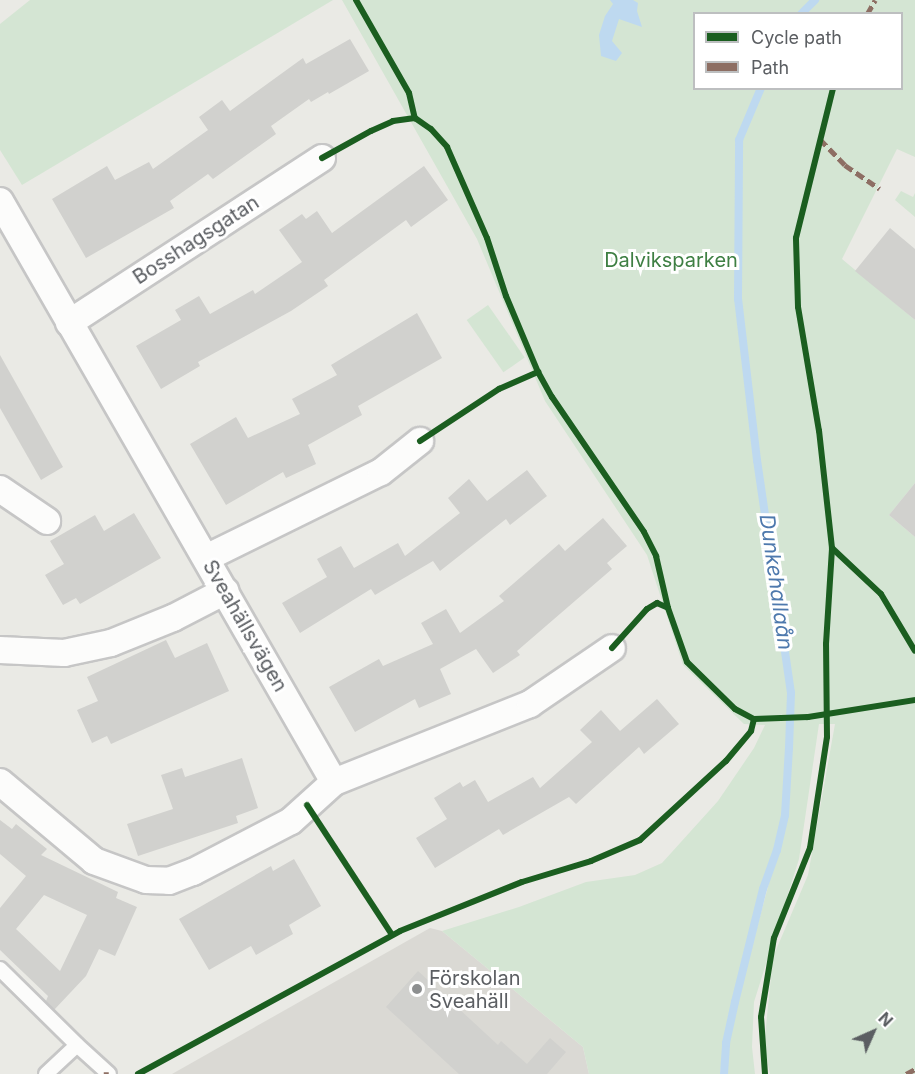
<!DOCTYPE html>
<meta charset="utf-8">
<style>
body{margin:0}
#map{position:relative;width:915px;height:1074px;overflow:hidden;background:#eaeae5;font-family:Inter,sans-serif}
div>[style]{position:absolute}
.education>*{inset:0;background:#dad9d4}
.green>*{inset:0;background:#d4e5d3;transform-origin:0 0}
.water>*{inset:0;background:#bed9f0}
.stream>*{height:8px;margin:-4px;padding:0 4px;transform-origin:4px;border-radius:4px;background:#bed9f0}
.building>*{inset:0;background:#d1d1ce}
.roads{filter:drop-shadow(2px 0 #c6c6c6) drop-shadow(-2px 0 #c6c6c6) drop-shadow(0 2px #c6c6c6) drop-shadow(0 -2px #c6c6c6)}
.lane>*{height:14px;margin:-7px;padding:0 7px;transform-origin:7px;border-radius:7px;background:#fcfcfb}
.street>*{height:26px;margin:-13px;padding:0 13px;transform-origin:13px;border-radius:13px;background:#fcfcfb}
.quiet>*{height:4.5px;margin-top:-2.25px;transform-origin:0;background:repeating-linear-gradient(90deg,#8d6e63 0 9px,transparent 0 13.5px)}
.cycleway>*{height:6px;margin:-3px;padding:0 3px;transform-origin:3px;border-radius:3px;background:#1b5e20}
.dots>*{width:16px;height:16px;translate:-50% -50%;box-sizing:border-box;border:3px solid #fff;border-radius:50%}
span{translate:-50% -50%;white-space:nowrap;text-align:center;line-height:1.15;-webkit-text-stroke:6px #fff;paint-order:stroke}
.street-label{font-size:20px;color:#5b5e62}
.park-label{font-size:20px;color:#3e7f43}
.poi-label{font-size:20px;color:#5b5e62}
.left{translate:0 -50%;text-align:left}
.water-label{font-size:21px;color:#4e79ad;font-style:italic}
.legend{position:absolute;left:693px;top:12px;width:210px;height:78px;box-sizing:border-box;background:#fff;border:2px solid #bdbfc0;margin:0;padding:8px 10px;list-style:none;font-size:18px;color:#5b5e62}
.legend li{display:flex;align-items:center;gap:12px;height:30px}
.legend b{width:30px;border:2px solid #bdbfc0}
.north{position:absolute;left:843px;top:1002px;width:60px;height:60px;-webkit-text-stroke:4px #fff;paint-order:stroke;rotate:45deg;font-size:16px;font-weight:700;line-height:24px;text-align:center;color:#5b5e62}
.north::after{content:'';display:block;margin:auto;width:21px;height:27px;background:#5b5e62;clip-path:polygon(50% 0,100% 100%,50% 72%,0 100%)}
</style>
<div id="map">
<div class="education">
<div style="clip-path:polygon(430px 928px,442px 931px,583px 1047px,589px 1074px,172px 1074px)"></div>
</div>
<div class="green">
<div style="clip-path:polygon(30px 0,333px 0,22px 185px,0 150px,0 24px)"></div>
<div style="clip-path:polygon(evenodd,342px 0,915px 0,915px 157px,897px 149px,842px 259px,915px 320px,915px 483px,889px 515px,915px 537px,915px 1074px,770px 1074px,764px 1046px,773px 957px,808px 875px,835px 724px,819px 724px,799px 859px,754px 1002px,752px 1047px,755px 1074px,724px 1074px,728px 1036px,770px 879px,763px 883px,728px 1017px,720px 1074px,589px 1074px,583px 1047px,442px 931px,519px 907px,586px 882px,635px 875px,662px 863px,718px 801px,754px 748px,765px 725px,744px 724px,683px 665px,647px 555px,545px 401px,477px 239px,342px 0,694px 14px,902px 14px,902px 88px,694px 88px,694px 14px)"></div>
<div style="clip-path:polygon(901px 191px,913px 197px,915px 193px,915px 217px,895px 200px)"></div>
<div style="left:488px;top:305px;width:64px;height:26px;rotate:55deg"></div>
</div>
<div class="water">
<div style="clip-path:polygon(610px 0,633px 0,638px 3px,637px 11px,642px 27px,619px 19px,612px 41px,622px 53px,616px 61px,601px 56px,599px 35px,605px 16px,613px 4px)"></div>
</div>
<div class="stream">
<div style="left:801px;top:14px;width:20px;rotate:-45deg"></div>
<div style="left:724px;top:1074px;width:31px;rotate:-86deg"></div>
<div style="left:726px;top:1043px;width:42px;rotate:-77.6deg"></div>
<div style="left:735px;top:1002px;width:116px;rotate:-76.1deg"></div>
<div style="left:763px;top:889px;width:41px;rotate:-70.3deg"></div>
<div style="left:777px;top:850px;width:36px;rotate:-77deg"></div>
<div style="left:785px;top:815px;width:67px;rotate:-86.6deg"></div>
<div style="left:789px;top:748px;width:55px;rotate:-87.9deg"></div>
<div style="left:791px;top:693px;width:235px;rotate:-98.3deg"></div>
<div style="left:757px;top:460px;width:162px;rotate:-96.7deg"></div>
<div style="left:738px;top:299px;width:159px;rotate:-89.6deg"></div>
<div style="left:739px;top:140px;width:56px;rotate:-67.1deg"></div>
</div>
<div class="building">
<div style="clip-path:polygon(350px 39px,369px 71px,329px 94px,328px 92px,311px 102px,309px 99px,271px 126px,276px 134px,213px 179px,208px 174px,170px 201px,174px 208px,86px 258px,52px 199px,107px 166px,115px 180px,149px 162px,153px 169px,208px 130px,199px 117px,222px 100px,230px 111px,303px 58px,306px 64px)"></div>
<div style="clip-path:polygon(424px 166px,448px 200px,411px 227px,406px 220px,324px 280px,328px 286px,291px 311px,198px 362px,200px 366px,161px 389px,136px 346px,181px 320px,175px 310px,199px 296px,210px 314px,253px 290px,255px 294px,302px 262px,279px 230px,302px 214px,306px 219px,317px 211px,332px 233px)"></div>
<div style="clip-path:polygon(890px 228px,915px 249px,915px 320px,855px 271px)"></div>
<div style="clip-path:polygon(417px 313px,442px 358px,358px 406px,362px 415px,308px 445px,316px 464px,286px 478px,283px 472px,226px 505px,190px 444px,236px 417px,248px 438px,300px 414px,292px 399px,337px 375px,331px 365px)"></div>
<div style="clip-path:polygon(0 355px,63px 467px,41px 480px,0 408px)"></div>
<div style="clip-path:polygon(527px 470px,547px 496px,510px 525px,506px 519px,440px 571px,433px 561px,375px 595px,371px 589px,300px 633px,282px 603px,327px 577px,317px 559px,341px 546px,354px 568px,398px 543px,405px 556px,460px 513px,448px 498px,469px 479px,487px 501px)"></div>
<div style="clip-path:polygon(915px 483px,915px 537px,889px 515px)"></div>
<div style="clip-path:polygon(134px 513px,161px 558px,80px 604px,76px 598px,63px 605px,45px 575px,64px 564px,50px 541px,95px 515px,104px 531px)"></div>
<div style="clip-path:polygon(603px 518px,627px 546px,607px 563px,612px 569px,517px 651px,520px 655px,493px 673px,476px 649px,440px 669px,451px 694px,419px 708px,415px 699px,355px 732px,329px 687px,379px 659px,383px 666px,433px 644px,421px 623px,446px 609px,460px 633px,504px 601px,499px 596px,559px 544px,565px 551px)"></div>
<div style="clip-path:polygon(166px 640px,175px 658px,207px 643px,229px 691px,111px 744px,107px 736px,92px 743px,77px 710px,98px 701px,87px 677px)"></div>
<div style="clip-path:polygon(657px 699px,679px 724px,644px 754px,639px 747px,576px 804px,569px 797px,503px 835px,499px 829px,435px 868px,416px 838px,447px 819px,434px 798px,460px 782px,463px 787px,475px 780px,488px 802px,533px 777px,540px 788px,592px 742px,580px 730px,601px 710px,620px 731px)"></div>
<div style="clip-path:polygon(242px 758px,258px 808px,236px 816px,238px 823px,138px 856px,127px 824px,173px 809px,161px 775px,182px 768px,185px 777px)"></div>
<div style="clip-path:polygon(evenodd,0 820px,12px 829px,16px 824px,47px 849px,41px 855px,118px 892px,116px 898px,137px 907px,115px 956px,99px 949px,86px 976px,54px 1010px,46px 1001px,48px 996px,0 950px,0 908px,26px 876px,0 854px,0 820px,44px 895px,87px 915px,60px 971px,16px 929px,44px 895px)"></div>
<div style="clip-path:polygon(294px 859px,321px 906px,289px 925px,293px 934px,256px 955px,251px 946px,209px 970px,179px 919px,271px 866px,273px 871px)"></div>
<div style="clip-path:polygon(418px 971px,498px 1045px,501px 1041px,527px 1064px,550px 1038px,566px 1052px,547px 1074px,459px 1074px,386px 1007px)"></div>
</div>
<div class="roads">
<div class="lane">
<div style="left:0;top:969px;width:108px;rotate:44.6deg"></div>
<div style="left:46px;top:1074px;width:42px;rotate:-43.1deg"></div>
<div style="left:77px;top:1045px;width:43px;rotate:42.2deg"></div>
</div>
<div class="street">
<div style="left:0;top:201px;width:670px;rotate:60.11deg"></div>
<div style="left:334px;top:782px;width:211px;rotate:-21.7deg"></div>
<div style="left:530px;top:704px;width:99px;rotate:-34.3deg"></div>
<div style="left:69px;top:323px;width:302px;rotate:-33.1deg"></div>
<div style="left:0;top:489px;width:57px;rotate:34.2deg"></div>
<div style="left:206px;top:558px;width:195px;rotate:-26.2deg"></div>
<div style="left:381px;top:472px;width:50px;rotate:-38.5deg"></div>
<div style="left:0;top:650px;width:64px;rotate:2.7deg"></div>
<div style="left:64px;top:653px;width:48px;rotate:-12deg"></div>
<div style="left:111px;top:643px;width:67px;rotate:-22deg"></div>
<div style="left:173px;top:618px;width:59px;rotate:-27.4deg"></div>
<div style="left:0;top:782px;width:123px;rotate:40deg"></div>
<div style="left:94px;top:861px;width:55px;rotate:20.1deg"></div>
<div style="left:146px;top:880px;width:23px;rotate:2deg"></div>
<div style="left:169px;top:881px;width:26px;rotate:-21deg"></div>
<div style="left:193px;top:872px;width:110px;rotate:-27.5deg"></div>
<div style="left:291px;top:821px;width:58px;rotate:-42.2deg"></div>
</div>
</div>
<div class="quiet">
<div style="left:867px;top:14px;width:16px;rotate:-60deg"></div>
<div style="left:820px;top:139px;width:36px;rotate:46deg"></div>
<div style="left:845px;top:165px;width:42px;rotate:34.4deg"></div>
<div style="left:106px;top:1074px;width:2px;rotate:-90deg"></div>
<div style="left:906px;top:1074px;width:10px;rotate:-29deg"></div>
</div>
<div class="cycleway">
<div style="left:356px;top:0;width:107px;rotate:60.3deg"></div>
<div style="left:409px;top:93px;width:26px;rotate:77deg"></div>
<div style="left:322px;top:158px;width:56px;rotate:-28.9deg"></div>
<div style="left:371px;top:131px;width:24px;rotate:-24deg"></div>
<div style="left:393px;top:121px;width:22px;rotate:-8deg"></div>
<div style="left:415px;top:118px;width:19px;rotate:35deg"></div>
<div style="left:431px;top:129px;width:24px;rotate:48deg"></div>
<div style="left:447px;top:147px;width:99px;rotate:66.3deg"></div>
<div style="left:487px;top:238px;width:61px;rotate:71.9deg"></div>
<div style="left:506px;top:296px;width:82px;rotate:67.2deg"></div>
<div style="left:538px;top:372px;width:29px;rotate:61deg"></div>
<div style="left:552px;top:397px;width:163px;rotate:55.7deg"></div>
<div style="left:644px;top:532px;width:27px;rotate:63deg"></div>
<div style="left:656px;top:556px;width:53px;rotate:77deg"></div>
<div style="left:420px;top:441px;width:95px;rotate:-33.4deg"></div>
<div style="left:499px;top:389px;width:43px;rotate:-23.6deg"></div>
<div style="left:832px;top:548px;width:67px;rotate:43.2deg"></div>
<div style="left:881px;top:594px;width:66px;rotate:59.2deg"></div>
<div style="left:612px;top:648px;width:52px;rotate:-48.1deg"></div>
<div style="left:647px;top:609px;width:12px;rotate:-31deg"></div>
<div style="left:657px;top:603px;width:12px;rotate:24deg"></div>
<div style="left:668px;top:608px;width:57px;rotate:70.6deg"></div>
<div style="left:687px;top:662px;width:67px;rotate:44.4deg"></div>
<div style="left:735px;top:709px;width:21px;rotate:28deg"></div>
<div style="left:307px;top:805px;width:155px;rotate:56.8deg"></div>
<div style="left:138px;top:1074px;width:298px;rotate:-28.6deg"></div>
<div style="left:400px;top:931px;width:131px;rotate:-21.9deg"></div>
<div style="left:522px;top:882px;width:72px;rotate:-16.9deg"></div>
<div style="left:591px;top:861px;width:53px;rotate:-23.2deg"></div>
<div style="left:640px;top:840px;width:117px;rotate:-42.6deg"></div>
<div style="left:726px;top:761px;width:39px;rotate:-50deg"></div>
<div style="left:751px;top:731px;width:12px;rotate:-76deg"></div>
<div style="left:754px;top:719px;width:54px;rotate:-2.1deg"></div>
<div style="left:808px;top:717px;width:108px;rotate:-9deg"></div>
<div style="left:765px;top:1074px;width:57px;rotate:-94deg"></div>
<div style="left:761px;top:1017px;width:80px;rotate:-80.7deg"></div>
<div style="left:774px;top:938px;width:97px;rotate:-68.2deg"></div>
<div style="left:810px;top:848px;width:112px;rotate:-81.3deg"></div>
<div style="left:827px;top:737px;width:93px;rotate:-90.6deg"></div>
<div style="left:826px;top:644px;width:96px;rotate:-86.4deg"></div>
<div style="left:832px;top:548px;width:118px;rotate:-96.3deg"></div>
<div style="left:819px;top:431px;width:126px;rotate:-99.6deg"></div>
<div style="left:798px;top:307px;width:69px;rotate:-91.7deg"></div>
<div style="left:796px;top:238px;width:154px;rotate:-76.1deg"></div>
</div>
<div class="dots">
<div style="left:417px;top:989px;background:#8d8f90"></div>
</div>
<div class="street-label">
<span style="left:196px;top:240px;rotate:-33deg">Bosshagsgatan</span>
<span style="left:245px;top:626px;rotate:60deg">Sveahällsvägen</span>
</div>
<div class="park-label">
<span style="left:671px;top:260px">Dalviksparken</span>
</div>
<div class="poi-label">
<span class="left" style="left:429px;top:990px">Förskolan<br>Sveahäll</span>
</div>
<div class="water-label">
<span style="left:776px;top:582px;rotate:82deg">Dunkehallaån</span>
</div>
<ul class="legend">
<li><b style="height:8px;background:#1b5e20"></b>Cycle path</li>
<li><b style="height:8px;background:#8d6e63"></b>Path</li>
</ul>
<div class="north">N</div>
</div>
